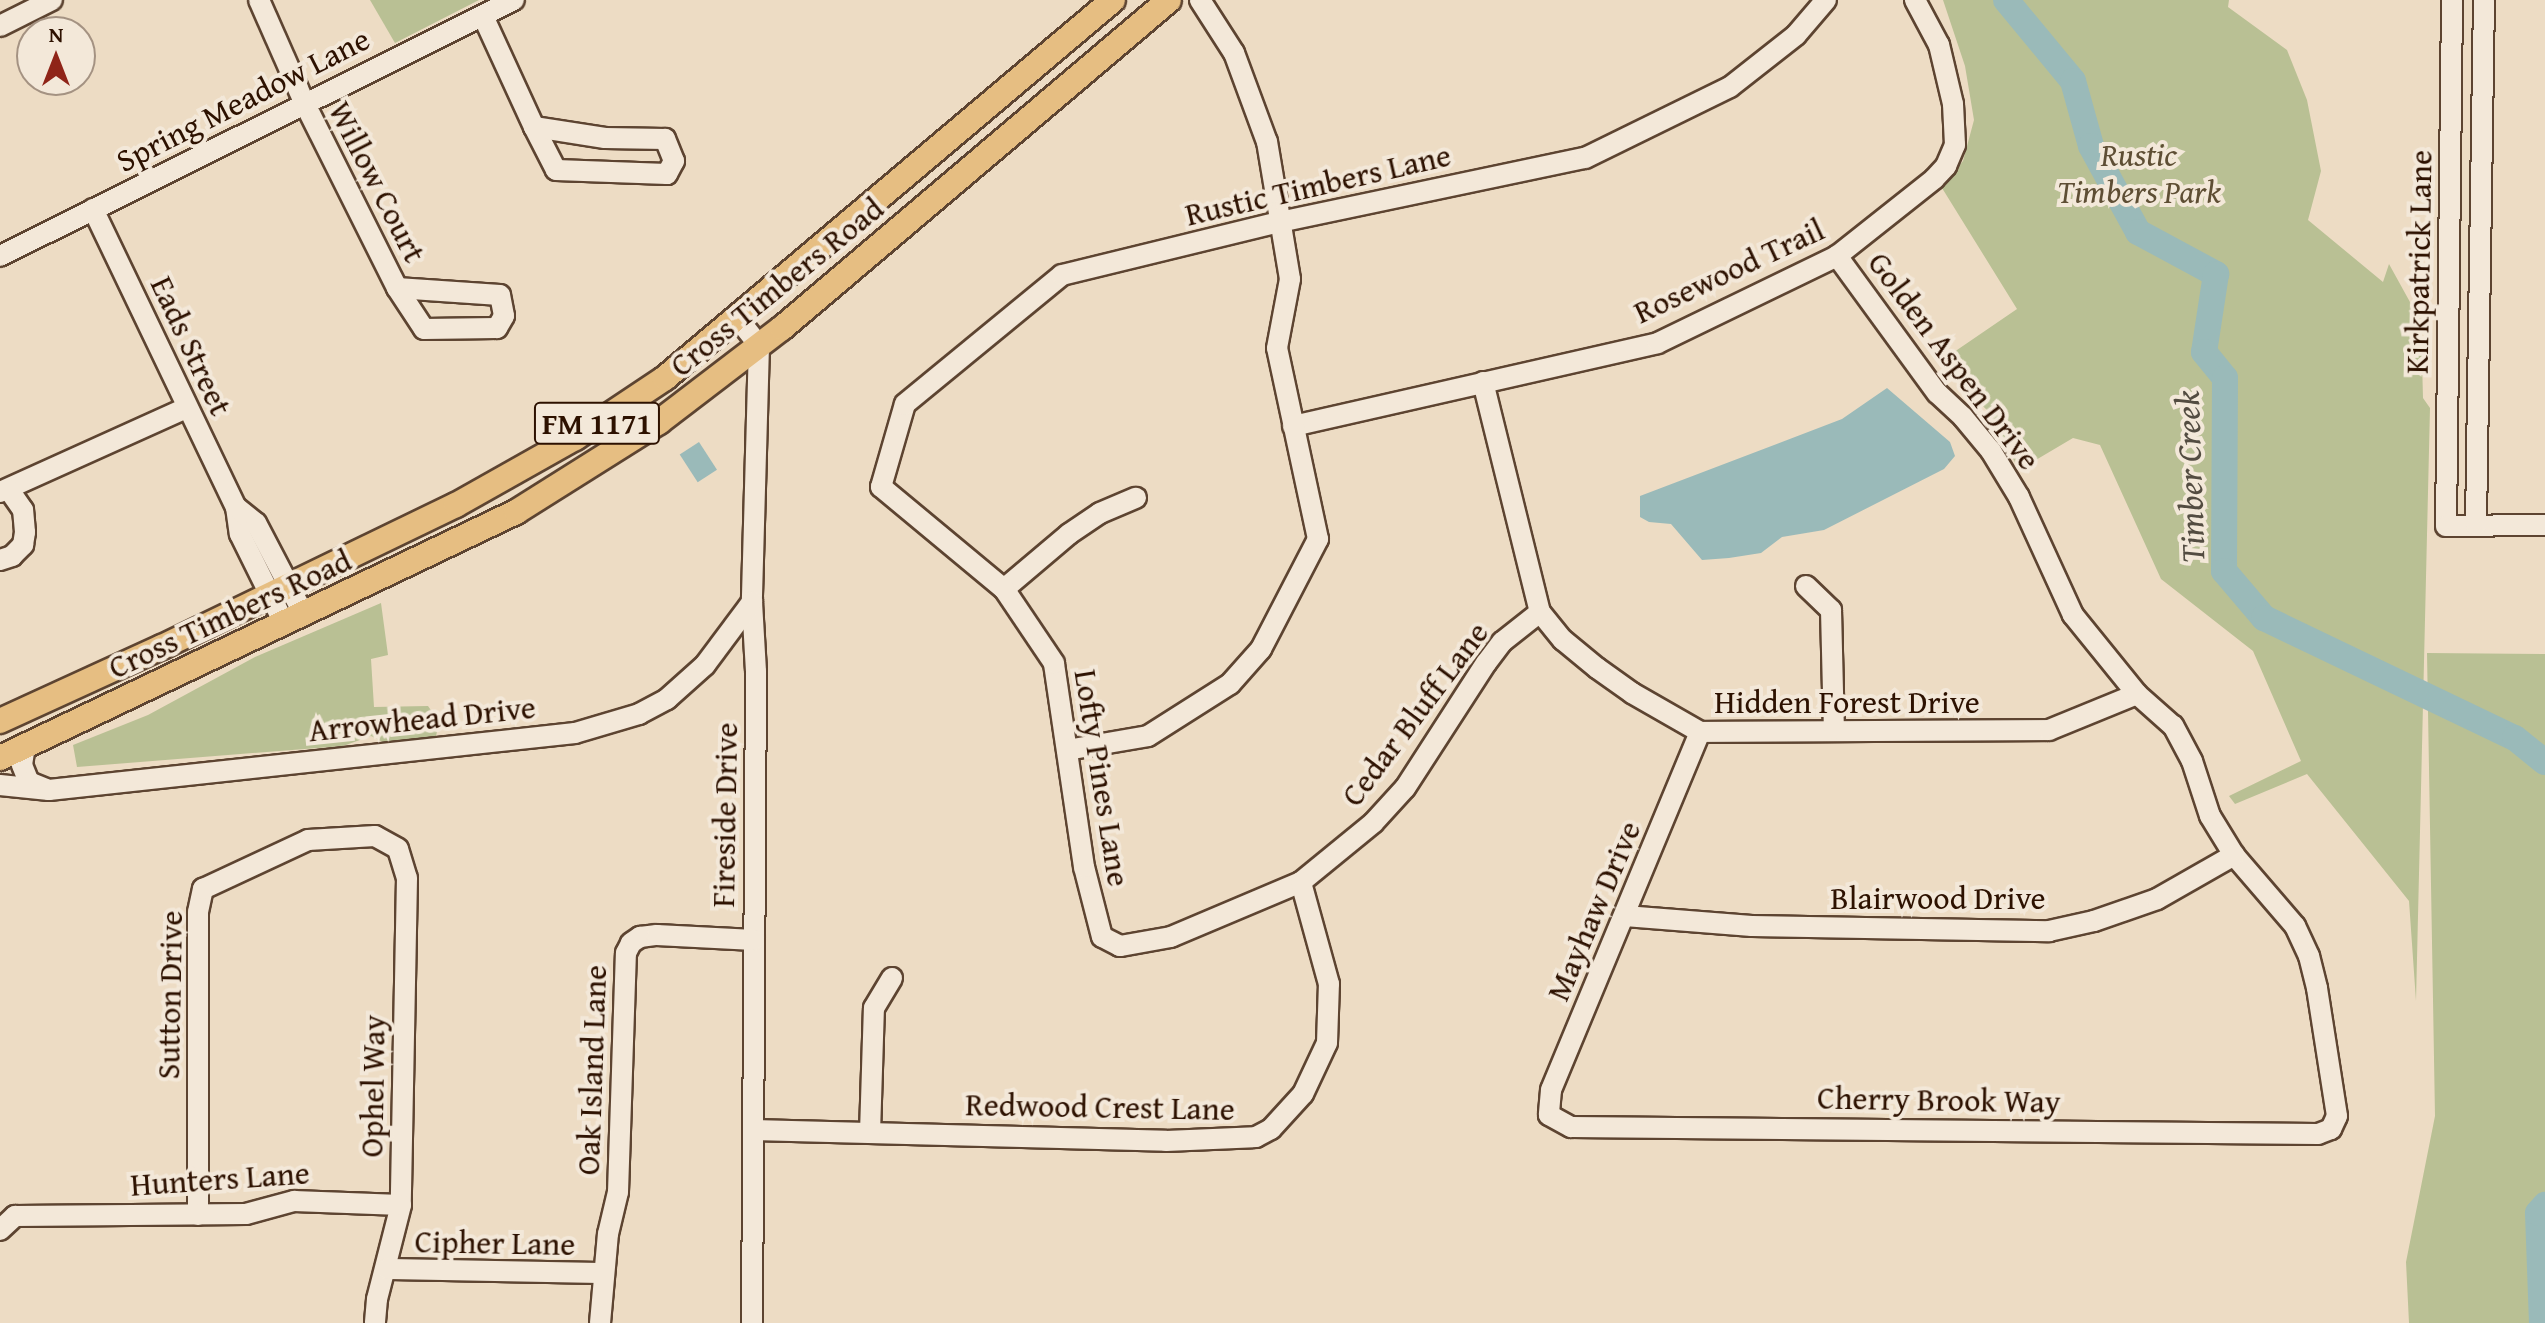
<!DOCTYPE html>
<style>
body{margin:0}
#map{position:relative;width:2545px;height:1323px;overflow:hidden;background:#eddcc4;font-family:"Gentium Book Plus",serif}
div>[style]{position:absolute}
.green>*{inset:0;background:#b9c094}
.water>*{inset:0;background:#9abab9;transform-origin:0 0}
.river>*{height:26px;margin:-13px;padding:0 13px;transform-origin:13px;border-radius:13px;background:#9abab9}
.roads{filter:drop-shadow(2px 0 #5d4431) drop-shadow(-2px 0 #5d4431) drop-shadow(0 2px #5d4431) drop-shadow(0 -2px #5d4431)}
.minor>*{height:20px;margin:-10px;padding:0 10px;transform-origin:10px;border-radius:10px;background:#f3e8d9}
.major>*{height:24px;margin:-12px;padding:0 12px;transform-origin:12px;border-radius:12px;background:#e6be82}
span{translate:-50% -50%;white-space:nowrap;text-align:center;line-height:1.15;-webkit-text-stroke:8px #f3e8d9;paint-order:stroke}
.shield-label span{padding:2px 6px;background:#f3e8d9;border:2px solid;border-radius:6px;-webkit-text-stroke-width:0}
.shield-label{font-size:30px;color:#2d1100;font-weight:700}
.street-label{font-size:32px;color:#2d1100}
.park-label{font-size:32px;color:#5e4e34;font-style:italic}
.water-label{font-size:34px;color:#534c41;font-style:italic}
.north{position:absolute;left:16px;top:16px;width:80px;height:80px;box-sizing:border-box;background:#f3e8d9;border:2px solid #a49282;border-radius:50%;rotate:0deg;font-size:22px;font-weight:700;line-height:32px;text-align:center;color:#2d1100}
.north::after{content:'';display:block;margin:auto;width:28px;height:36px;background:#8f2418;clip-path:polygon(50% 0,100% 100%,50% 72%,0 100%)}
</style>
<div id="map">
<div class="green">
<div style="clip-path:polygon(370px 0,479px 0,395px 43px)"></div>
<div style="clip-path:polygon(1943px 0,2229px 0,2228px 7px,2287px 50px,2307px 100px,2321px 171px,2308px 220px,2383px 282px,2389px 264px,2421px 322px,2423px 398px,2430px 408px,2416px 1001px,2409px 901px,2307px 774px,2235px 804px,2229px 796px,2301px 761px,2253px 651px,2161px 579px,2100px 445px,2073px 438px,2019px 470px,1988px 411px,1938px 363px,2017px 309px,1942px 188px,1963px 161px,1974px 120px,1965px 66px)"></div>
<div style="clip-path:polygon(381px 603px,388px 655px,371px 659px,374px 707px,428px 706px,439px 722px,435px 741px,396px 749px,371px 736px,343px 746px,77px 767px,73px 745px,148px 715px,255px 657px)"></div>
<div style="clip-path:polygon(2427px 653px,2545px 654px,2545px 1323px,2409px 1323px,2406px 1262px,2435px 1116px)"></div>
</div>
<div class="water">
<div style="clip-path:polygon(1887px 388px,1950px 442px,1955px 456px,1944px 469px,1824px 530px,1782px 537px,1761px 553px,1729px 558px,1702px 560px,1671px 524px,1649px 522px,1640px 517px,1640px 496px,1842px 419px)"></div>
<div style="left:699px;top:442px;width:33px;height:23px;rotate:57deg"></div>
</div>
<div class="river">
<div style="left:2006px;top:0;width:105px;rotate:50.4deg"></div>
<div style="left:2073px;top:81px;width:67px;rotate:74.5deg"></div>
<div style="left:2091px;top:146px;width:98px;rotate:61.3deg"></div>
<div style="left:2138px;top:232px;width:89px;rotate:28.3deg"></div>
<div style="left:2216px;top:274px;width:79px;rotate:98.7deg"></div>
<div style="left:2204px;top:352px;width:33px;rotate:51deg"></div>
<div style="left:2225px;top:378px;width:193px;rotate:90.3deg"></div>
<div style="left:2224px;top:571px;width:62px;rotate:49.6deg"></div>
<div style="left:2264px;top:618px;width:278px;rotate:25.6deg"></div>
<div style="left:2515px;top:738px;width:38px;rotate:39deg"></div>
<div style="left:2542px;top:1323px;width:110px;rotate:-92.1deg"></div>
<div style="left:2538px;top:1213px;width:11px;rotate:-49deg"></div>
</div>
<div class="roads">
<div class="minor">
<div style="left:259px;top:0;width:111px;rotate:66.2deg"></div>
<div style="left:304px;top:102px;width:208px;rotate:63.4deg"></div>
<div style="left:2452px;top:0;width:526px;rotate:90.65deg"></div>
<div style="left:2446px;top:526px;width:99px;rotate:-0.6deg"></div>
<div style="left:483px;top:16px;width:122px;rotate:65.3deg"></div>
<div style="left:534px;top:127px;width:48px;rotate:62.9deg"></div>
<div style="left:556px;top:170px;width:111px;rotate:2.1deg"></div>
<div style="left:667px;top:174px;width:15px;rotate:-62deg"></div>
<div style="left:674px;top:161px;width:24px;rotate:-112deg"></div>
<div style="left:665px;top:139px;width:60px;rotate:-179deg"></div>
<div style="left:605px;top:138px;width:72px;rotate:-171.2deg"></div>
<div style="left:0;top:26px;width:58px;rotate:-26.6deg"></div>
<div style="left:93px;top:209px;width:331px;rotate:64.4deg"></div>
<div style="left:236px;top:507px;width:27px;rotate:82deg"></div>
<div style="left:240px;top:534px;width:99px;rotate:63.7deg"></div>
<div style="left:0;top:256px;width:574px;rotate:-26.48deg"></div>
<div style="left:397px;top:288px;width:103px;rotate:3.9deg"></div>
<div style="left:500px;top:295px;width:21px;rotate:79deg"></div>
<div style="left:504px;top:316px;width:14px;rotate:120deg"></div>
<div style="left:497px;top:328px;width:73px;rotate:179.2deg"></div>
<div style="left:424px;top:329px;width:49px;rotate:-123.4deg"></div>
<div style="left:736px;top:316px;width:37px;rotate:52deg"></div>
<div style="left:759px;top:345px;width:257px;rotate:91.6deg"></div>
<div style="left:752px;top:602px;width:70px;rotate:86.7deg"></div>
<div style="left:756px;top:672px;width:651px;rotate:90.35deg"></div>
<div style="left:1483px;top:382px;width:237px;rotate:76.1deg"></div>
<div style="left:1540px;top:612px;width:36px;rotate:51deg"></div>
<div style="left:1563px;top:640px;width:44px;rotate:39.5deg"></div>
<div style="left:1597px;top:668px;width:43px;rotate:35.5deg"></div>
<div style="left:1632px;top:693px;width:78px;rotate:29.8deg"></div>
<div style="left:1700px;top:732px;width:349px;rotate:-0.3deg"></div>
<div style="left:2049px;top:730px;width:95px;rotate:-22.2deg"></div>
<div style="left:1293px;top:426px;width:374px;rotate:-12.8deg"></div>
<div style="left:1658px;top:343px;width:199px;rotate:-25.9deg"></div>
<div style="left:1837px;top:256px;width:124px;rotate:-38.4deg"></div>
<div style="left:1934px;top:179px;width:18px;rotate:-47deg"></div>
<div style="left:1946px;top:166px;width:23px;rotate:-67deg"></div>
<div style="left:1955px;top:145px;width:41px;rotate:-92.8deg"></div>
<div style="left:1953px;top:104px;width:61px;rotate:-103.3deg"></div>
<div style="left:1939px;top:45px;width:51px;rotate:-118.1deg"></div>
<div style="left:0;top:492px;width:204px;rotate:-24.3deg"></div>
<div style="left:236px;top:507px;width:26px;rotate:39deg"></div>
<div style="left:256px;top:523px;width:104px;rotate:62.4deg"></div>
<div style="left:2476px;top:525px;width:525px;rotate:-89.13deg"></div>
<div style="left:0;top:560px;width:13px;rotate:-18deg"></div>
<div style="left:12px;top:556px;width:16px;rotate:-45deg"></div>
<div style="left:23px;top:545px;width:13px;rotate:-81deg"></div>
<div style="left:25px;top:532px;width:22px;rotate:-95deg"></div>
<div style="left:23px;top:510px;width:24px;rotate:-125deg"></div>
<div style="left:1806px;top:586px;width:35px;rotate:44deg"></div>
<div style="left:1831px;top:610px;width:119px;rotate:88.6deg"></div>
<div style="left:1004px;top:589px;width:85px;rotate:-40.2deg"></div>
<div style="left:1069px;top:534px;width:37px;rotate:-34deg"></div>
<div style="left:1100px;top:513px;width:39px;rotate:-23deg"></div>
<div style="left:1540px;top:612px;width:48px;rotate:141.7deg"></div>
<div style="left:1502px;top:642px;width:26px;rotate:127deg"></div>
<div style="left:1486px;top:663px;width:149px;rotate:122.9deg"></div>
<div style="left:1405px;top:788px;width:47px;rotate:132.4deg"></div>
<div style="left:1373px;top:823px;width:93px;rotate:140.7deg"></div>
<div style="left:1301px;top:882px;width:141px;rotate:157.1deg"></div>
<div style="left:1171px;top:937px;width:52px;rotate:170deg"></div>
<div style="left:1120px;top:946px;width:20px;rotate:-153deg"></div>
<div style="left:1102px;top:937px;width:72px;rotate:-104.4deg"></div>
<div style="left:1084px;top:867px;width:206px;rotate:-98.4deg"></div>
<div style="left:1054px;top:663px;width:89px;rotate:-124deg"></div>
<div style="left:1004px;top:589px;width:160px;rotate:-140.3deg"></div>
<div style="left:881px;top:487px;width:86px;rotate:-73.9deg"></div>
<div style="left:905px;top:404px;width:203px;rotate:-39.4deg"></div>
<div style="left:1062px;top:275px;width:224px;rotate:-13.7deg"></div>
<div style="left:1280px;top:222px;width:312px;rotate:-11.9deg"></div>
<div style="left:1585px;top:158px;width:161px;rotate:-26.1deg"></div>
<div style="left:1730px;top:87px;width:84px;rotate:-38.2deg"></div>
<div style="left:1796px;top:35px;width:46px;rotate:-49.4deg"></div>
<div style="left:1700px;top:732px;width:388px;rotate:112.6deg"></div>
<div style="left:1551px;top:1090px;width:25px;rotate:95deg"></div>
<div style="left:1549px;top:1115px;width:25px;rotate:29deg"></div>
<div style="left:1571px;top:1127px;width:747px;rotate:0.54deg"></div>
<div style="left:2318px;top:1134px;width:14px;rotate:-21deg"></div>
<div style="left:2331px;top:1129px;width:14px;rotate:-65deg"></div>
<div style="left:2337px;top:1116px;width:130px;rotate:-98.9deg"></div>
<div style="left:2317px;top:988px;width:33px;rotate:-104deg"></div>
<div style="left:2309px;top:956px;width:33px;rotate:-115deg"></div>
<div style="left:2295px;top:926px;width:94px;rotate:-130.7deg"></div>
<div style="left:2234px;top:855px;width:46px;rotate:-121.6deg"></div>
<div style="left:2210px;top:816px;width:58px;rotate:-108.1deg"></div>
<div style="left:2192px;top:761px;width:40px;rotate:-118deg"></div>
<div style="left:2173px;top:726px;width:48px;rotate:-138.4deg"></div>
<div style="left:2137px;top:694px;width:102px;rotate:-129deg"></div>
<div style="left:2073px;top:615px;width:130px;rotate:-114.6deg"></div>
<div style="left:2019px;top:497px;width:54px;rotate:-121.3deg"></div>
<div style="left:1991px;top:451px;width:44px;rotate:-129.5deg"></div>
<div style="left:1963px;top:417px;width:35px;rotate:-137deg"></div>
<div style="left:1937px;top:393px;width:170px;rotate:-126.1deg"></div>
<div style="left:25px;top:746px;width:19px;rotate:99deg"></div>
<div style="left:22px;top:765px;width:18px;rotate:68deg"></div>
<div style="left:29px;top:782px;width:18px;rotate:22deg"></div>
<div style="left:1067px;top:750px;width:82px;rotate:-9.8deg"></div>
<div style="left:1148px;top:736px;width:97px;rotate:-32.4deg"></div>
<div style="left:1230px;top:684px;width:47px;rotate:-48.5deg"></div>
<div style="left:1261px;top:649px;width:124px;rotate:-62.6deg"></div>
<div style="left:1318px;top:539px;width:195px;rotate:-102.1deg"></div>
<div style="left:1277px;top:348px;width:70px;rotate:-79.3deg"></div>
<div style="left:1290px;top:279px;width:139px;rotate:-99.5deg"></div>
<div style="left:1267px;top:142px;width:95px;rotate:-110.3deg"></div>
<div style="left:1234px;top:53px;width:63px;rotate:-122.7deg"></div>
<div style="left:0;top:785px;width:49px;rotate:5.8deg"></div>
<div style="left:49px;top:790px;width:529px;rotate:-6.18deg"></div>
<div style="left:575px;top:733px;width:67px;rotate:-16.5deg"></div>
<div style="left:639px;top:714px;width:32px;rotate:-28deg"></div>
<div style="left:667px;top:699px;width:51px;rotate:-41.8deg"></div>
<div style="left:705px;top:665px;width:79px;rotate:-53.3deg"></div>
<div style="left:1625px;top:916px;width:127px;rotate:4.5deg"></div>
<div style="left:1752px;top:926px;width:297px;rotate:1deg"></div>
<div style="left:2049px;top:931px;width:46px;rotate:-12.5deg"></div>
<div style="left:2094px;top:921px;width:67px;rotate:-19.2deg"></div>
<div style="left:2157px;top:899px;width:89px;rotate:-29.7deg"></div>
<div style="left:753px;top:1130px;width:413px;rotate:1.5deg"></div>
<div style="left:1166px;top:1141px;width:90px;rotate:-2.5deg"></div>
<div style="left:1256px;top:1137px;width:17px;rotate:-28deg"></div>
<div style="left:1271px;top:1129px;width:47px;rotate:-47.6deg"></div>
<div style="left:1303px;top:1094px;width:56px;rotate:-64.8deg"></div>
<div style="left:1327px;top:1043px;width:59px;rotate:-88.1deg"></div>
<div style="left:1329px;top:984px;width:106px;rotate:-105.4deg"></div>
<div style="left:870px;top:1133px;width:125px;rotate:-88.2deg"></div>
<div style="left:874px;top:1008px;width:35px;rotate:-59deg"></div>
<div style="left:198px;top:1215px;width:303px;rotate:-90deg"></div>
<div style="left:198px;top:912px;width:24px;rotate:-78deg"></div>
<div style="left:203px;top:889px;width:116px;rotate:-25deg"></div>
<div style="left:308px;top:840px;width:67px;rotate:-3.4deg"></div>
<div style="left:375px;top:836px;width:26px;rotate:29deg"></div>
<div style="left:398px;top:849px;width:30px;rotate:73deg"></div>
<div style="left:407px;top:878px;width:327px;rotate:91.1deg"></div>
<div style="left:401px;top:1205px;width:97px;rotate:104.3deg"></div>
<div style="left:377px;top:1299px;width:24px;rotate:95deg"></div>
<div style="left:0;top:1230px;width:21px;rotate:-43deg"></div>
<div style="left:15px;top:1216px;width:231px;rotate:-0.5deg"></div>
<div style="left:246px;top:1214px;width:50px;rotate:-15.2deg"></div>
<div style="left:294px;top:1201px;width:107px;rotate:2.1deg"></div>
<div style="left:387px;top:1269px;width:216px;rotate:1.1deg"></div>
<div style="left:600px;top:1323px;width:89px;rotate:-84.9deg"></div>
<div style="left:608px;top:1234px;width:43px;rotate:-76.6deg"></div>
<div style="left:618px;top:1192px;width:239px;rotate:-88.1deg"></div>
<div style="left:626px;top:953px;width:11px;rotate:-63deg"></div>
<div style="left:631px;top:943px;width:11px;rotate:-34deg"></div>
<div style="left:640px;top:937px;width:17px;rotate:-7deg"></div>
<div style="left:657px;top:935px;width:97px;rotate:3deg"></div>
</div>
<div class="major">
<div style="left:0;top:721px;width:178px;rotate:-24.6deg"></div>
<div style="left:162px;top:647px;width:326px;rotate:-25.8deg"></div>
<div style="left:456px;top:505px;width:137px;rotate:-29.4deg"></div>
<div style="left:575px;top:438px;width:108px;rotate:-33.7deg"></div>
<div style="left:665px;top:378px;width:586px;rotate:-40.16deg"></div>
<div style="left:0;top:758px;width:572px;rotate:-25.49deg"></div>
<div style="left:516px;top:512px;width:169px;rotate:-32.2deg"></div>
<div style="left:659px;top:422px;width:155px;rotate:-37.4deg"></div>
<div style="left:782px;top:328px;width:507px;rotate:-40.28deg"></div>
</div>
</div>
<div class="shield-label">
<span style="left:597px;top:423px">FM 1171</span>
</div>
<div class="street-label">
<span style="left:243px;top:100px;rotate:-27deg">Spring Meadow Lane</span>
<span style="left:377px;top:182px;rotate:63deg">Willow Court</span>
<span style="left:1318px;top:185px;rotate:-13deg">Rustic Timbers Lane</span>
<span style="left:2419px;top:262px;rotate:-89deg">Kirkpatrick Lane</span>
<span style="left:1729px;top:271px;rotate:-25deg">Rosewood Trail</span>
<span style="left:777px;top:287px;rotate:-39deg">Cross Timbers Road</span>
<span style="left:191px;top:346px;rotate:65deg">Eads Street</span>
<span style="left:1954px;top:361px;rotate:53deg">Golden Aspen Drive</span>
<span style="left:230px;top:614px;rotate:-25deg">Cross Timbers Road</span>
<span style="left:1847px;top:702px">Hidden Forest Drive</span>
<span style="left:1415px;top:714px;rotate:-53deg">Cedar Bluff Lane</span>
<span style="left:422px;top:719px;rotate:-6deg">Arrowhead Drive</span>
<span style="left:1102px;top:778px;rotate:81deg">Lofty Pines Lane</span>
<span style="left:725px;top:815px;rotate:-89deg">Fireside Drive</span>
<span style="left:1938px;top:898px">Blairwood Drive</span>
<span style="left:1594px;top:911px;rotate:-67deg">Mayhaw Drive</span>
<span style="left:170px;top:995px;rotate:-89deg">Sutton Drive</span>
<span style="left:592px;top:1070px;rotate:-88deg">Oak Island Lane</span>
<span style="left:373px;top:1086px;rotate:-89deg">Ophel Way</span>
<span style="left:1939px;top:1100px;rotate:1deg">Cherry Brook Way</span>
<span style="left:1100px;top:1107px;rotate:1deg">Redwood Crest Lane</span>
<span style="left:220px;top:1179px;rotate:-4deg">Hunters Lane</span>
<span style="left:495px;top:1243px;rotate:1deg">Cipher Lane</span>
</div>
<div class="park-label">
<span style="left:2139px;top:174px">Rustic<br>Timbers Park</span>
</div>
<div class="water-label">
<span style="left:2189px;top:477px;rotate:-92deg">Timber Creek</span>
</div>
<div class="north">N</div>
</div>
